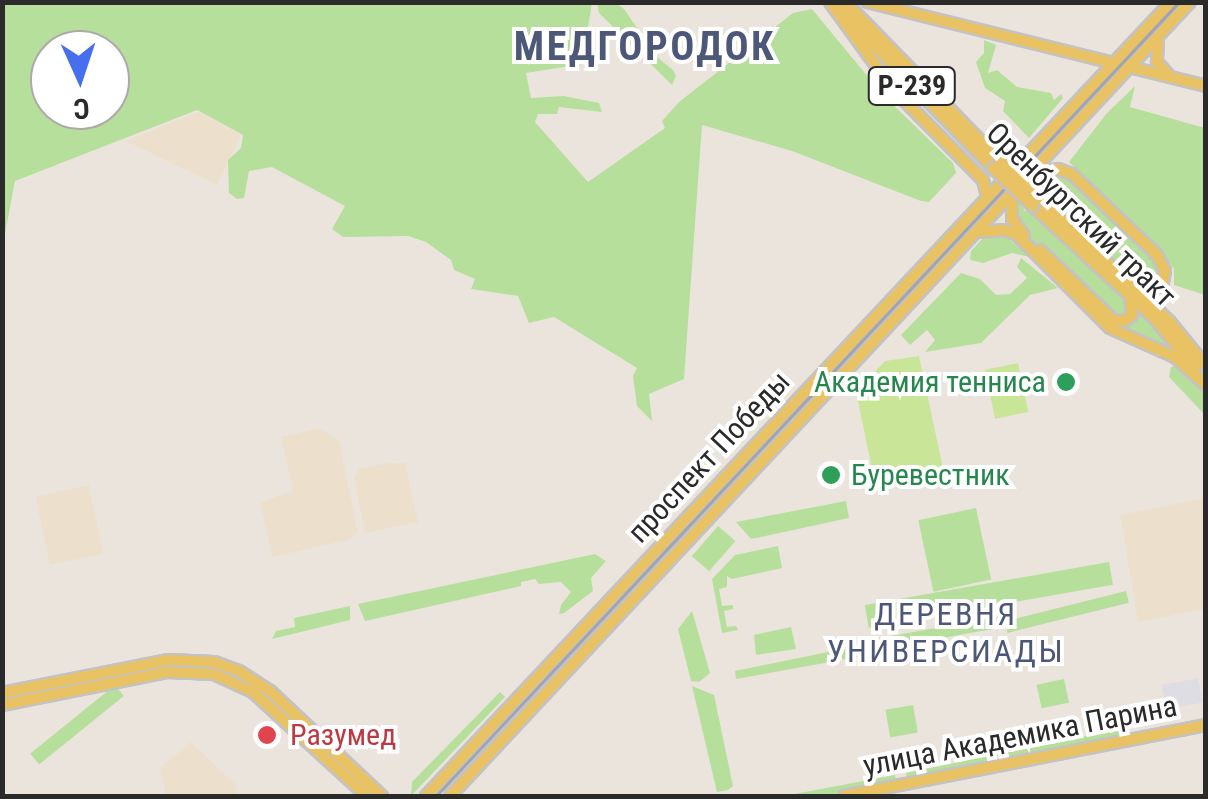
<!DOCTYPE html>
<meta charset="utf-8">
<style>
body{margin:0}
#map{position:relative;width:1208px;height:799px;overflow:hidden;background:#ebe4dd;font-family:"Roboto Condensed",sans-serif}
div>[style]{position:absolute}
.industrial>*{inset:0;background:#dfdde4;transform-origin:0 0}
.education>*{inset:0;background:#ece0cd;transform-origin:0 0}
.green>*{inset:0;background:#b7df9c;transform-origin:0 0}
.pitch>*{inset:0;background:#c9e698;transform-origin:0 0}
.roads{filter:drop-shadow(2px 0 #c3c3c3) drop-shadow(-2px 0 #c3c3c3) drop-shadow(0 2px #c3c3c3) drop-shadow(0 -2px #c3c3c3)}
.major>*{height:10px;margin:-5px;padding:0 5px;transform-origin:5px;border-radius:5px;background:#e9c264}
.tram>*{height:2.5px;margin:-1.25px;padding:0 1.25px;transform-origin:1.25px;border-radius:1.25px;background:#a0a4b3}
.bridges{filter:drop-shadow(2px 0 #c3c3c3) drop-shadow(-2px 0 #c3c3c3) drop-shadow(0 2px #c3c3c3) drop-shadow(0 -2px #c3c3c3)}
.major-bridge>*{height:10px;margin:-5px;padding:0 5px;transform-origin:5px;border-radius:5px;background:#e9c264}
.dots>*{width:28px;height:28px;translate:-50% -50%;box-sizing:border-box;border:5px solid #fff;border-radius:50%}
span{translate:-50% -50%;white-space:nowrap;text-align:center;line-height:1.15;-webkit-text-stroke:8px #fff;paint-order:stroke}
.shield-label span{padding:2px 8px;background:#fff;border:2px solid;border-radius:8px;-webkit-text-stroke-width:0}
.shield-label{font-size:28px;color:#2a2a2a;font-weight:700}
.street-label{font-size:30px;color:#2a2a2a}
.leisure-label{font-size:30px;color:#27864d}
.right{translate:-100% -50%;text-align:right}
.left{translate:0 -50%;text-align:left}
.health-label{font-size:30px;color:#be3a42}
.neighbourhood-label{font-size:32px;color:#4d5778;letter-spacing:2.5px}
.district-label{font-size:40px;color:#4d5778;font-weight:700;letter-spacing:2.5px}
.frame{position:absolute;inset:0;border:5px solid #2a2a2a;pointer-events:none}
.north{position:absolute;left:30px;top:30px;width:100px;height:100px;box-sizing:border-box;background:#fff;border:2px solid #aaa;border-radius:50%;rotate:177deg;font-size:28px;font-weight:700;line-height:40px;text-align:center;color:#2a2a2a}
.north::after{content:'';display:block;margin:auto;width:35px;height:45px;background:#456fef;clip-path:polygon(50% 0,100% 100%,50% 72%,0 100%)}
</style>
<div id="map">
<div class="industrial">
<div style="left:1198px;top:678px;width:25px;height:37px;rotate:79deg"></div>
</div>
<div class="education">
<div style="clip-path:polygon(198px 112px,241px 135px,217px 185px,126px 141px)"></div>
<div style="clip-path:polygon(320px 428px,339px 441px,358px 532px,348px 540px,272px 557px,260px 502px,293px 491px,281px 437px)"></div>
<div style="clip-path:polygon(389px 463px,405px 463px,418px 522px,365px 533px,354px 478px,359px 469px)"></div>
<div style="left:89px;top:485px;width:70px;height:55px;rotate:78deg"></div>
<div style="clip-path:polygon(1205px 498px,1205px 609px,1138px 622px,1120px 515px)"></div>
<div style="clip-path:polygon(191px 742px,236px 785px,238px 796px,166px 796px,160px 768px)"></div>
</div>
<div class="green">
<div style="clip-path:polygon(evenodd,3px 2px,592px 3px,582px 64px,526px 73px,531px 98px,564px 96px,599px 103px,602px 112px,559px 107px,557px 114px,538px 114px,535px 122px,588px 182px,665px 128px,662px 121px,679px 102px,793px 13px,812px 9px,883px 95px,953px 163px,956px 173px,929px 202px,921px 201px,792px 151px,702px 125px,684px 379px,649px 394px,652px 421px,637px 406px,633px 376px,637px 368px,554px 317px,529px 323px,518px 296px,471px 289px,475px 279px,454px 270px,451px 260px,426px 242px,408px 236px,343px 237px,332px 229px,345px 206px,272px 167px,249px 171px,244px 198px,237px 199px,229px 193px,228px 160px,241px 148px,243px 135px,197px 110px,15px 181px,3px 244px,3px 2px,110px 50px,110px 110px,50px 110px,50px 50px,110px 50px)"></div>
<div style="clip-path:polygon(597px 3px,616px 3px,624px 9px,657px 57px,673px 70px,676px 76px,672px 85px,599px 13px)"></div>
<div style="clip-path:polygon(984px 40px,996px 45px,988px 73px,997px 70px,1017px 87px,1051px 93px,1054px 100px,1061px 94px,1063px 98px,1029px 138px,1003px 111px,1005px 101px,985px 88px,976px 62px,984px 53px)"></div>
<div style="clip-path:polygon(1135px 86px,1130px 107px,1205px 128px,1205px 295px,1174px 285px,1174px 269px,1161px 251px,1069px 162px,1107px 113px)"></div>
<div style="clip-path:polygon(1058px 172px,1071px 178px,1159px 262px,1161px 277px,1152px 286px,1139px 283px,1044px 192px,1049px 187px,1034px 182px,1045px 174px)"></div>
<div style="clip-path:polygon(1019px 199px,1025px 211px,1029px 208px,1128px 302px,1128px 316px,1113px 317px,1017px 225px,1015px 206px)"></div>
<div style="clip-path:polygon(1003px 234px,1030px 257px,1012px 253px,983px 263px,970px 260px,971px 251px,983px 238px)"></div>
<div style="clip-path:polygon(1021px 258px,1058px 288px,1030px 295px,981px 343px,925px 352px,935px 340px,927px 330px,910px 345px,901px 335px,961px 273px,980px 279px,996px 295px,1010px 294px,1027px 278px,1017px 267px)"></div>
<div style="clip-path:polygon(1139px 310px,1168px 337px,1193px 367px,1125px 335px,1115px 325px,1130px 324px)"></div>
<div style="clip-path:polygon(1178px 365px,1194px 378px,1205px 396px,1205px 415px,1169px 377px,1171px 367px)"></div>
<div style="clip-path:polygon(846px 501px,849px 518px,751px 539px,736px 522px)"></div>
<div style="left:976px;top:508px;width:73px;height:59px;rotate:78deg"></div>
<div style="left:718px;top:526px;width:23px;height:40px;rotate:41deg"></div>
<div style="clip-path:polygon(778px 546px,782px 568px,732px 579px,727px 576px,727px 587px,719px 589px,722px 606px,733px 605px,733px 609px,724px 611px,727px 627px,736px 626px,738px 630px,722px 633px,712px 579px,735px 555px)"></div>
<div style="clip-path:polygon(595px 554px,606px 561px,591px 578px,593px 591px,564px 613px,559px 614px,561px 605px,571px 592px,561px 582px,539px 584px,535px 579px,521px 582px,521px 586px,365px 621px,358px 604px)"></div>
<div style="left:1109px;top:562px;width:23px;height:248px;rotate:80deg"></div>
<div style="left:1126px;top:591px;width:12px;height:125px;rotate:76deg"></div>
<div style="clip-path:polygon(350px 606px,350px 620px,272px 639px,276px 631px,295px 627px,294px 618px)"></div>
<div style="clip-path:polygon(692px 611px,710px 673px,699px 682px,691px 681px,678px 629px)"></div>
<div style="left:998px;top:617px;width:11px;height:129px;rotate:80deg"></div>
<div style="clip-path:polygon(791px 627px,796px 649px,756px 655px,754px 635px)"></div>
<div style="clip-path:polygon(867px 644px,869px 655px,736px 679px,735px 671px)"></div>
<div style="left:1064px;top:679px;width:24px;height:28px;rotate:78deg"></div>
<div style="left:115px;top:685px;width:14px;height:109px;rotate:51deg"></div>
<div style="clip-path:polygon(692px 686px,714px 695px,733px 786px,728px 790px,717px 792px)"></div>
<div style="clip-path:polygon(500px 692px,505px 697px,411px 796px,412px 782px)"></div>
<div style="left:913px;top:705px;width:28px;height:28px;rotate:80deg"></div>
<div style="clip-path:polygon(1123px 728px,1120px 737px,919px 777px,907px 779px,906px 773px)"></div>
<div style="clip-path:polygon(895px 775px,896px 780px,873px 787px,824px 796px,784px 796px)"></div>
</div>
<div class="pitch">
<div style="clip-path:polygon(919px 356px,944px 473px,876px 488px,856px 392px,885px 361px)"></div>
<div style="left:1018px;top:363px;width:50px;height:34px;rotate:78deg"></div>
</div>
<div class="roads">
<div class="major">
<div style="left:830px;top:2px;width:107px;rotate:54.1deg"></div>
<div style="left:893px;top:89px;width:128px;rotate:45.3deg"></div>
<div style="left:983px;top:180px;width:16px;rotate:76deg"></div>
<div style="left:845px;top:2px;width:222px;rotate:45.7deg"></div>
<div style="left:867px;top:2px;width:349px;rotate:13.9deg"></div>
<div style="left:840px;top:10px;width:220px;rotate:45.9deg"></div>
<div style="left:1158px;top:40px;width:22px;rotate:93deg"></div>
<div style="left:1157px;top:62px;width:20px;rotate:49deg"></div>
<div style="left:1037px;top:172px;width:21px;rotate:-8deg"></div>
<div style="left:1058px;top:169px;width:15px;rotate:20deg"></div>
<div style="left:1072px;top:174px;width:117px;rotate:43.6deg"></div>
<div style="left:1157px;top:255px;width:18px;rotate:63deg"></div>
<div style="left:1165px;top:271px;width:11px;rotate:100deg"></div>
<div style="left:1163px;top:282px;width:13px;rotate:141deg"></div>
<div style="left:1153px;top:290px;width:16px;rotate:-173deg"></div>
<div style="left:1012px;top:198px;width:21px;rotate:90deg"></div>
<div style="left:1012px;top:219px;width:20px;rotate:53deg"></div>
<div style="left:1040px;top:199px;width:178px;rotate:43.4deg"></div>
<div style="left:1169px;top:321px;width:58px;rotate:50.6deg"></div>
<div style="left:1033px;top:206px;width:166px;rotate:42.8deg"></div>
<div style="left:1155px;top:319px;width:63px;rotate:50.8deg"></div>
<div style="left:980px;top:232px;width:24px;rotate:-5deg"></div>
<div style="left:1004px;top:230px;width:13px;rotate:18deg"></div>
<div style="left:1016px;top:234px;width:133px;rotate:45deg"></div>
<div style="left:1110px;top:328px;width:71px;rotate:24deg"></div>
<div style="left:1175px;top:357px;width:42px;rotate:42.1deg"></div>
<div style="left:1040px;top:250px;width:101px;rotate:43.8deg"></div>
<div style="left:1113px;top:320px;width:11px;rotate:5deg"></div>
<div style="left:1124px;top:321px;width:10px;rotate:-37deg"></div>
<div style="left:1132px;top:315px;width:19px;rotate:-96deg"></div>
<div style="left:2px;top:693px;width:170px;rotate:-11.2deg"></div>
<div style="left:169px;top:660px;width:45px;rotate:2.5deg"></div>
<div style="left:214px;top:662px;width:27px;rotate:20deg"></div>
<div style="left:239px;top:671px;width:37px;rotate:33deg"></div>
<div style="left:270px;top:691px;width:154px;rotate:43.2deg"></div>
<div style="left:2px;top:705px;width:168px;rotate:-11.3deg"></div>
<div style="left:167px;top:672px;width:47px;rotate:2.4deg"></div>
<div style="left:214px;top:674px;width:43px;rotate:24.8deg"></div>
<div style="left:253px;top:692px;width:154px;rotate:42.4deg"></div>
<div style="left:426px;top:796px;width:1089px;rotate:-46.82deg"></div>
<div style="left:450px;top:796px;width:1085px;rotate:-47.02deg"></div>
<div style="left:844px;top:796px;width:369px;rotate:-11.1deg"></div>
</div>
</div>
<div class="tram">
<div style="left:436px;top:796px;width:1087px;rotate:-46.9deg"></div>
</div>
<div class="bridges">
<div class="major-bridge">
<div style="left:1000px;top:161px;width:55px;rotate:43.5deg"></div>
<div style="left:993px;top:168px;width:55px;rotate:43.5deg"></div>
</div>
</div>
<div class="dots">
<div style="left:1066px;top:382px;background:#2e9e5b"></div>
<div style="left:831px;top:475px;background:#2e9e5b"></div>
<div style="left:267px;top:735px;background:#e0444e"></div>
</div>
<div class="shield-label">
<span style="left:912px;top:86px">Р-239</span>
</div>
<div class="street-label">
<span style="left:1081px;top:215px;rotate:44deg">Оренбургский тракт</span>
<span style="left:709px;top:457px;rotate:-47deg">проспект Победы</span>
<span style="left:1020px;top:736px;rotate:-11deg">улица Академика Парина</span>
</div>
<div class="leisure-label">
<span class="right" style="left:1046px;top:382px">Академия тенниса</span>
<span class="left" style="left:851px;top:475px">Буревестник</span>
</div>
<div class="health-label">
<span class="left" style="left:290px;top:735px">Разумед</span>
</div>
<div class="neighbourhood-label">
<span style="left:946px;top:633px">ДЕРЕВНЯ<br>УНИВЕРСИАДЫ</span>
</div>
<div class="district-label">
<span style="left:645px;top:47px">МЕДГОРОДОК</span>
</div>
<div class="frame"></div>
<div class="north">С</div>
</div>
